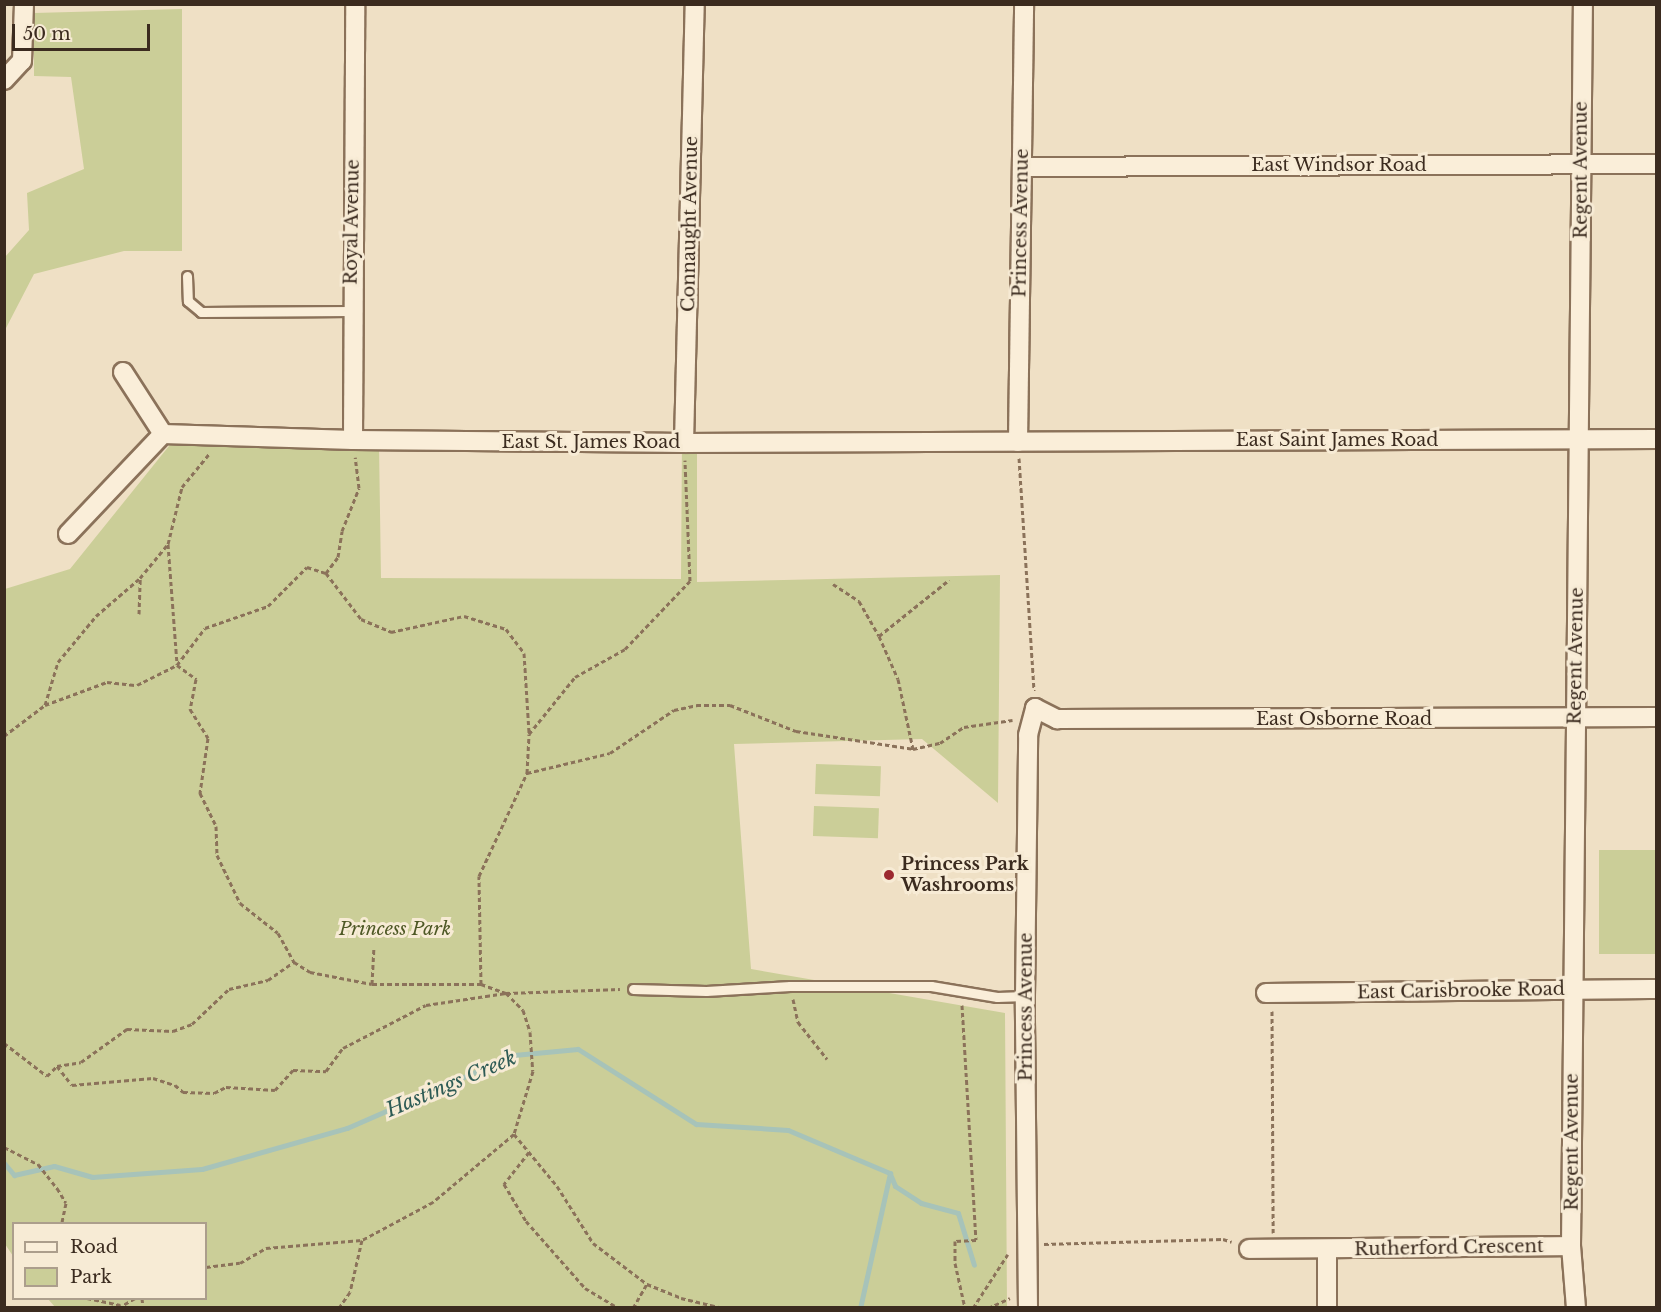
<!DOCTYPE html>
<style>
body{margin:0}
#map{position:relative;width:1661px;height:1312px;overflow:hidden;background:#efe0c5;font-family:"Libre Baskerville",serif}
div>[style]{position:absolute}
.green>*{inset:0;background:#cbce98;transform-origin:0 0}
.stream>*{height:5px;margin:-2.5px;padding:0 2.5px;transform-origin:2.5px;border-radius:2.5px;background:#a7c3b9}
.path>*{height:3px;margin-top:-1.5px;transform-origin:0;background:repeating-linear-gradient(90deg,#8b725a 0 4.5px,transparent 0 7.5px)}
.roads{filter:drop-shadow(2px 0 #8b725a) drop-shadow(-2px 0 #8b725a) drop-shadow(0 2px #8b725a) drop-shadow(0 -2px #8b725a)}
.service>*{height:9px;margin:-4.5px;padding:0 4.5px;transform-origin:4.5px;border-radius:4.5px;background:#faeed9}
.minor>*{height:18px;margin:-9px;padding:0 9px;transform-origin:9px;border-radius:9px;background:#faeed9}
.dots>*{width:16px;height:16px;translate:-50% -50%;box-sizing:border-box;border:3px solid #f7ebd5;border-radius:50%}
span{translate:-50% -50%;white-space:nowrap;text-align:center;line-height:1.15;-webkit-text-stroke:6px #f7ebd5;paint-order:stroke}
.street-label{font-size:18px;color:#3b2b1f}
.poi-label{font-size:18px;color:#3b2b1f;font-weight:700}
.left{translate:0 -50%;text-align:left}
.park-label{font-size:18px;color:#4e5825;font-style:italic}
.water-label{font-size:20px;color:#2e5b55;font-style:italic}
.frame{position:absolute;inset:0;border:6px solid #3b2b1f;pointer-events:none}
.legend{position:absolute;left:12px;top:1222px;width:195px;height:78px;box-sizing:border-box;background:#f7ebd5;border:2px solid #ac9e8c;margin:0;padding:8px 10px;list-style:none;font-size:18px;color:#3b2b1f}
.legend li{display:flex;align-items:center;gap:12px;height:30px}
.legend b{width:30px;border:2px solid #ac9e8c}
.scale{position:absolute;left:12px;top:24px;width:138px;height:27px;box-sizing:border-box;border:3px solid #3b2b1f;border-top:0;padding-left:8px;font-size:18px;line-height:21px;white-space:nowrap;color:#3b2b1f;-webkit-text-stroke:4px #f7ebd5;paint-order:stroke}
</style>
<div id="map">
<div class="green">
<div style="clip-path:polygon(182px 9px,182px 251px,124px 251px,34px 274px,5px 330px,5px 257px,29px 230px,27px 193px,84px 169px,71px 77px,34px 76px,34px 13px)"></div>
<div style="clip-path:polygon(682px 440px,697px 440px,697px 582px,1000px 575px,998px 803px,922px 739px,734px 744px,751px 969px,1005px 1013px,1007px 1307px,55px 1307px,48px 1299px,206px 1298px,206px 1224px,14px 1224px,13px 1256px,5px 1244px,5px 589px,70px 569px,173px 441px,379px 445px,381px 578px,681px 579px)"></div>
<div style="left:816px;top:764px;width:65px;height:30px;rotate:2deg"></div>
<div style="left:814px;top:806px;width:65px;height:30px;rotate:2deg"></div>
<div style="left:1656px;top:850px;width:104px;height:57px;rotate:90deg"></div>
</div>
<div class="stream">
<div style="left:4px;top:1163px;width:16px;rotate:50deg"></div>
<div style="left:14px;top:1175px;width:41px;rotate:-12.7deg"></div>
<div style="left:54px;top:1166px;width:40px;rotate:16deg"></div>
<div style="left:92px;top:1177px;width:110px;rotate:-4.2deg"></div>
<div style="left:202px;top:1169px;width:151px;rotate:-15.8deg"></div>
<div style="left:347px;top:1128px;width:182px;rotate:-23.6deg"></div>
<div style="left:514px;top:1055px;width:64px;rotate:-5.4deg"></div>
<div style="left:578px;top:1049px;width:140px;rotate:32.4deg"></div>
<div style="left:696px;top:1124px;width:92px;rotate:3.7deg"></div>
<div style="left:788px;top:1130px;width:111px;rotate:22.9deg"></div>
<div style="left:890px;top:1173px;width:138px;rotate:102.5deg"></div>
<div style="left:890px;top:1174px;width:13px;rotate:67deg"></div>
<div style="left:895px;top:1186px;width:31px;rotate:33deg"></div>
<div style="left:921px;top:1203px;width:38px;rotate:15deg"></div>
<div style="left:958px;top:1213px;width:54px;rotate:72.9deg"></div>
</div>
<div class="path">
<div style="left:1019px;top:458px;width:233px;rotate:86.3deg"></div>
<div style="left:168px;top:544px;width:121px;rotate:85.7deg"></div>
<div style="left:177px;top:665px;width:24px;rotate:36deg"></div>
<div style="left:196px;top:679px;width:31px;rotate:101deg"></div>
<div style="left:190px;top:709px;width:34px;rotate:58deg"></div>
<div style="left:208px;top:738px;width:56px;rotate:98.3deg"></div>
<div style="left:200px;top:793px;width:37px;rotate:64deg"></div>
<div style="left:216px;top:826px;width:29px;rotate:88deg"></div>
<div style="left:217px;top:855px;width:53px;rotate:64.4deg"></div>
<div style="left:240px;top:903px;width:48px;rotate:38.3deg"></div>
<div style="left:278px;top:933px;width:33px;rotate:61deg"></div>
<div style="left:326px;top:573px;width:58px;rotate:52.7deg"></div>
<div style="left:361px;top:619px;width:33px;rotate:23deg"></div>
<div style="left:391px;top:632px;width:75px;rotate:-12.4deg"></div>
<div style="left:464px;top:616px;width:44px;rotate:17.2deg"></div>
<div style="left:506px;top:629px;width:30px;rotate:53deg"></div>
<div style="left:524px;top:653px;width:80px;rotate:86.4deg"></div>
<div style="left:833px;top:584px;width:31px;rotate:33deg"></div>
<div style="left:859px;top:601px;width:40px;rotate:60.3deg"></div>
<div style="left:879px;top:636px;width:47px;rotate:66.2deg"></div>
<div style="left:898px;top:679px;width:72px;rotate:77.9deg"></div>
<div style="left:139px;top:614px;width:36px;rotate:-88deg"></div>
<div style="left:879px;top:636px;width:90px;rotate:-38.7deg"></div>
<div style="left:45px;top:705px;width:45px;rotate:-73.2deg"></div>
<div style="left:58px;top:662px;width:60px;rotate:-50.4deg"></div>
<div style="left:96px;top:616px;width:58px;rotate:-40.8deg"></div>
<div style="left:140px;top:578px;width:44px;rotate:-50.5deg"></div>
<div style="left:168px;top:544px;width:59px;rotate:-76.2deg"></div>
<div style="left:182px;top:487px;width:43px;rotate:-50.7deg"></div>
<div style="left:4px;top:736px;width:51px;rotate:-37.1deg"></div>
<div style="left:45px;top:705px;width:66px;rotate:-20.4deg"></div>
<div style="left:107px;top:682px;width:30px;rotate:6deg"></div>
<div style="left:137px;top:685px;width:45px;rotate:-26.6deg"></div>
<div style="left:177px;top:665px;width:46px;rotate:-52.9deg"></div>
<div style="left:205px;top:628px;width:67px;rotate:-19.2deg"></div>
<div style="left:268px;top:606px;width:55px;rotate:-45deg"></div>
<div style="left:307px;top:567px;width:20px;rotate:18deg"></div>
<div style="left:326px;top:573px;width:20px;rotate:-53deg"></div>
<div style="left:338px;top:557px;width:26px;rotate:-81deg"></div>
<div style="left:342px;top:531px;width:46px;rotate:-68.4deg"></div>
<div style="left:359px;top:488px;width:31px;rotate:-97deg"></div>
<div style="left:527px;top:773px;width:39px;rotate:-87deg"></div>
<div style="left:529px;top:734px;width:73px;rotate:-51.1deg"></div>
<div style="left:575px;top:677px;width:57px;rotate:-29.2deg"></div>
<div style="left:625px;top:649px;width:94px;rotate:-46.3deg"></div>
<div style="left:690px;top:581px;width:121px;rotate:-92.4deg"></div>
<div style="left:294px;top:962px;width:19px;rotate:32deg"></div>
<div style="left:310px;top:972px;width:63px;rotate:11deg"></div>
<div style="left:372px;top:984px;width:109px"></div>
<div style="left:481px;top:984px;width:27px;rotate:20deg"></div>
<div style="left:506px;top:993px;width:24px;rotate:45deg"></div>
<div style="left:523px;top:1010px;width:23px;rotate:72deg"></div>
<div style="left:530px;top:1032px;width:39px;rotate:86deg"></div>
<div style="left:533px;top:1071px;width:66px;rotate:106.8deg"></div>
<div style="left:514px;top:1134px;width:106px;rotate:140deg"></div>
<div style="left:433px;top:1202px;width:81px;rotate:151.8deg"></div>
<div style="left:362px;top:1240px;width:53px;rotate:103deg"></div>
<div style="left:350px;top:1292px;width:19px;rotate:125deg"></div>
<div style="left:372px;top:984px;width:35px;rotate:-87deg"></div>
<div style="left:481px;top:984px;width:108px;rotate:-91.1deg"></div>
<div style="left:479px;top:876px;width:114px;rotate:-65deg"></div>
<div style="left:527px;top:773px;width:85px;rotate:-13.5deg"></div>
<div style="left:610px;top:753px;width:77px;rotate:-33.9deg"></div>
<div style="left:674px;top:710px;width:24px;rotate:-12deg"></div>
<div style="left:697px;top:705px;width:33px"></div>
<div style="left:730px;top:705px;width:71px;rotate:21.5deg"></div>
<div style="left:796px;top:731px;width:118px;rotate:8.7deg"></div>
<div style="left:913px;top:749px;width:28px;rotate:-13deg"></div>
<div style="left:940px;top:743px;width:29px;rotate:-34deg"></div>
<div style="left:964px;top:727px;width:49px;rotate:-8.1deg"></div>
<div style="left:793px;top:999px;width:24px;rotate:78deg"></div>
<div style="left:798px;top:1022px;width:47px;rotate:51.9deg"></div>
<div style="left:962px;top:1005px;width:235px;rotate:86.6deg"></div>
<div style="left:976px;top:1240px;width:21px;rotate:177deg"></div>
<div style="left:955px;top:1241px;width:22px;rotate:90deg"></div>
<div style="left:955px;top:1263px;width:46px;rotate:77.5deg"></div>
<div style="left:1272px;top:1011px;width:222px;rotate:89.7deg"></div>
<div style="left:4px;top:1043px;width:54px;rotate:37.5deg"></div>
<div style="left:47px;top:1076px;width:14px;rotate:-45deg"></div>
<div style="left:57px;top:1066px;width:24px;rotate:-9deg"></div>
<div style="left:81px;top:1062px;width:57px;rotate:-35.7deg"></div>
<div style="left:127px;top:1029px;width:46px;rotate:2.5deg"></div>
<div style="left:173px;top:1031px;width:20px;rotate:-20deg"></div>
<div style="left:192px;top:1024px;width:51px;rotate:-43.4deg"></div>
<div style="left:229px;top:989px;width:40px;rotate:-13deg"></div>
<div style="left:268px;top:980px;width:32px;rotate:-35deg"></div>
<div style="left:57px;top:1066px;width:24px;rotate:52deg"></div>
<div style="left:72px;top:1085px;width:81px;rotate:-4.9deg"></div>
<div style="left:153px;top:1078px;width:23px;rotate:18deg"></div>
<div style="left:175px;top:1085px;width:11px;rotate:41deg"></div>
<div style="left:183px;top:1092px;width:31px;rotate:2deg"></div>
<div style="left:214px;top:1093px;width:13px;rotate:-27deg"></div>
<div style="left:226px;top:1087px;width:49px;rotate:3.5deg"></div>
<div style="left:275px;top:1090px;width:27px;rotate:-48deg"></div>
<div style="left:293px;top:1070px;width:33px;rotate:2deg"></div>
<div style="left:326px;top:1071px;width:29px;rotate:-54deg"></div>
<div style="left:343px;top:1048px;width:93px;rotate:-27.4deg"></div>
<div style="left:426px;top:1005px;width:81px;rotate:-8.5deg"></div>
<div style="left:506px;top:993px;width:114px;rotate:-2deg"></div>
<div style="left:514px;top:1134px;width:67px;rotate:50.4deg"></div>
<div style="left:557px;top:1186px;width:67px;rotate:57.7deg"></div>
<div style="left:593px;top:1243px;width:68px;rotate:37.2deg"></div>
<div style="left:647px;top:1284px;width:37px;rotate:22deg"></div>
<div style="left:681px;top:1298px;width:43px;rotate:13.4deg"></div>
<div style="left:4px;top:1147px;width:38px;rotate:27deg"></div>
<div style="left:38px;top:1164px;width:31px;rotate:52deg"></div>
<div style="left:57px;top:1188px;width:17px;rotate:59deg"></div>
<div style="left:66px;top:1203px;width:19px;rotate:102deg"></div>
<div style="left:62px;top:1222px;width:4px;rotate:34deg"></div>
<div style="left:529px;top:1152px;width:41px;rotate:128deg"></div>
<div style="left:504px;top:1184px;width:43px;rotate:59.3deg"></div>
<div style="left:526px;top:1221px;width:89px;rotate:48.6deg"></div>
<div style="left:585px;top:1288px;width:39px;rotate:31deg"></div>
<div style="left:1044px;top:1244px;width:179px;rotate:-1.6deg"></div>
<div style="left:1223px;top:1239px;width:9px;rotate:18deg"></div>
<div style="left:206px;top:1267px;width:34px;rotate:-7deg"></div>
<div style="left:240px;top:1263px;width:30px;rotate:-30deg"></div>
<div style="left:266px;top:1248px;width:96px;rotate:-4.8deg"></div>
<div style="left:87px;top:1298px;width:34px;rotate:12deg"></div>
<div style="left:142px;top:1298px;width:10px;rotate:84deg"></div>
<div style="left:118px;top:1308px;width:20px;rotate:-30deg"></div>
<div style="left:633px;top:1308px;width:28px;rotate:-60deg"></div>
<div style="left:973px;top:1308px;width:64px;rotate:-57.1deg"></div>
<div style="left:988px;top:1308px;width:24px;rotate:-24deg"></div>
</div>
<div class="roads">
<div class="service">
<div style="left:187px;top:276px;width:25px;rotate:88deg"></div>
<div style="left:188px;top:301px;width:17px;rotate:40deg"></div>
<div style="left:201px;top:312px;width:150px;rotate:-0.4deg"></div>
<div style="left:633px;top:989px;width:73px;rotate:1.6deg"></div>
<div style="left:706px;top:991px;width:84px;rotate:-3.4deg"></div>
<div style="left:790px;top:986px;width:141px"></div>
<div style="left:931px;top:986px;width:67px;rotate:9.5deg"></div>
<div style="left:997px;top:997px;width:28px;rotate:-2deg"></div>
</div>
<div class="minor">
<div style="left:4px;top:80px;width:26px;rotate:-47deg"></div>
<div style="left:22px;top:61px;width:57px;rotate:-88deg"></div>
<div style="left:1022px;top:167px;width:634px;rotate:-0.27deg"></div>
<div style="left:123px;top:372px;width:74px;rotate:57.2deg"></div>
<div style="left:353px;top:440px;width:436px;rotate:-89.7deg"></div>
<div style="left:1018px;top:442px;width:438px;rotate:-89.2deg"></div>
<div style="left:684px;top:443px;width:439px;rotate:-88.6deg"></div>
<div style="left:68px;top:534px;width:138px;rotate:-46.5deg"></div>
<div style="left:163px;top:434px;width:190px;rotate:1.8deg"></div>
<div style="left:353px;top:440px;width:331px;rotate:0.5deg"></div>
<div style="left:684px;top:443px;width:972px;rotate:-0.24deg"></div>
<div style="left:1266px;top:993px;width:390px;rotate:-0.6deg"></div>
<div style="left:1249px;top:1249px;width:322px;rotate:-0.5deg"></div>
<div style="left:1327px;top:1249px;width:59px;rotate:90deg"></div>
<div style="left:1028px;top:1308px;width:312px;rotate:-90.6deg"></div>
<div style="left:1025px;top:996px;width:261px;rotate:-89.3deg"></div>
<div style="left:1028px;top:735px;width:28px;rotate:-75deg"></div>
<div style="left:1035px;top:708px;width:25px;rotate:27deg"></div>
<div style="left:1057px;top:719px;width:599px;rotate:-0.19deg"></div>
<div style="left:1576px;top:1308px;width:62px;rotate:-94.6deg"></div>
<div style="left:1571px;top:1246px;width:1242px;rotate:-89.45deg"></div>
</div>
</div>
<div class="dots">
<div style="left:889px;top:875px;background:#9c2930"></div>
</div>
<div class="street-label">
<span style="left:1339px;top:165px">East Windsor Road</span>
<span style="left:1581px;top:170px;rotate:-90deg">Regent Avenue</span>
<span style="left:352px;top:222px;rotate:-89deg">Royal Avenue</span>
<span style="left:1021px;top:223px;rotate:-89deg">Princess Avenue</span>
<span style="left:690px;top:224px;rotate:-89deg">Connaught Avenue</span>
<span style="left:1337px;top:440px">East Saint James Road</span>
<span style="left:591px;top:442px">East St. James Road</span>
<span style="left:1576px;top:656px;rotate:-89deg">Regent Avenue</span>
<span style="left:1344px;top:719px">East Osborne Road</span>
<span style="left:1461px;top:991px;rotate:-1deg">East Carisbrooke Road</span>
<span style="left:1026px;top:1007px;rotate:-90deg">Princess Avenue</span>
<span style="left:1572px;top:1142px;rotate:-90deg">Regent Avenue</span>
<span style="left:1449px;top:1248px;rotate:-1deg">Rutherford Crescent</span>
</div>
<div class="poi-label">
<span class="left" style="left:901px;top:875px">Princess Park<br>Washrooms</span>
</div>
<div class="park-label">
<span style="left:395px;top:929px">Princess Park</span>
</div>
<div class="water-label">
<span style="left:451px;top:1084px;rotate:-23deg">Hastings Creek</span>
</div>
<div class="frame"></div>
<ul class="legend">
<li><b style="height:8px;background:#faeed9"></b>Road</li>
<li><b style="height:16px;background:#cbce98"></b>Park</li>
</ul>
<div class="scale">50 m</div>
</div>
